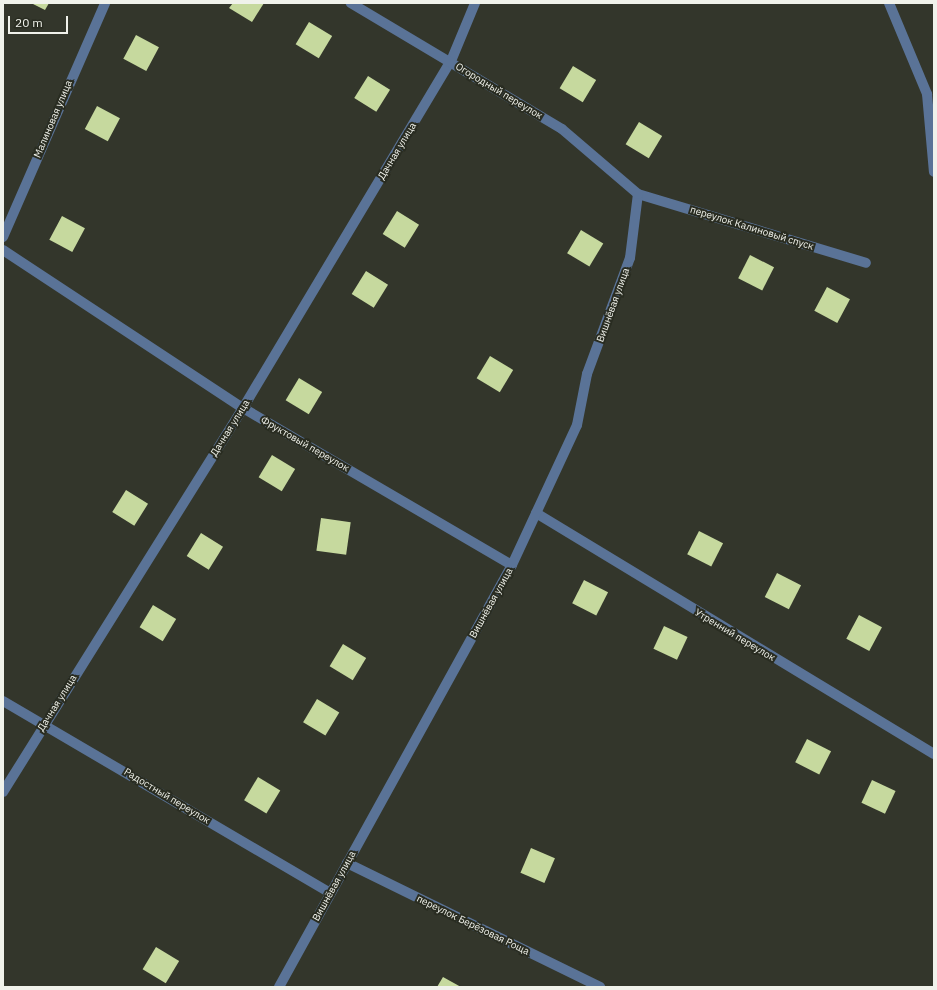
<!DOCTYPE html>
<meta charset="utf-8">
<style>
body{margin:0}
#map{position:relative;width:937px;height:990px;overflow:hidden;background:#33362b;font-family:"IBM Plex Sans",sans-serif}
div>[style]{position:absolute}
.building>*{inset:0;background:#c6d99e;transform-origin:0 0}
.service>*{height:10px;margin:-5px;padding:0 5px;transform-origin:5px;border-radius:5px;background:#5a7397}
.minor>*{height:10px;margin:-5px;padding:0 5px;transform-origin:5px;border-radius:5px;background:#5a7397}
span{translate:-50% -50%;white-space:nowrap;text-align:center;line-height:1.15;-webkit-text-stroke:4px #292c21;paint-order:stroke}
.street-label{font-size:10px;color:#f0f2eb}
.frame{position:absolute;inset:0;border:4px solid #f0f2eb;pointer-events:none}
.scale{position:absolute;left:8px;top:16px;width:60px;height:18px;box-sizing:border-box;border:2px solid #f0f2eb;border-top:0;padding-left:5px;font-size:12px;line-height:14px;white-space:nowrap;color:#f0f2eb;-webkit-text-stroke:3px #292c21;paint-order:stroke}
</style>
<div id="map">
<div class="building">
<div style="clip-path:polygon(31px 3px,49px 3px,45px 10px)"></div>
<div style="clip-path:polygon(233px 3px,264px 3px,252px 22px,229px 8px)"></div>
<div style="left:309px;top:22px;width:27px;height:26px;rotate:31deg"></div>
<div style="left:136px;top:35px;width:26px;height:27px;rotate:28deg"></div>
<div style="left:573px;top:66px;width:27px;height:26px;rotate:31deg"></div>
<div style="left:368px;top:76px;width:26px;height:26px;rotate:32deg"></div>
<div style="left:97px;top:106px;width:26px;height:26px;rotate:28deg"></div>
<div style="left:639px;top:122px;width:27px;height:26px;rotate:31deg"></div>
<div style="left:397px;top:211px;width:26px;height:27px;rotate:32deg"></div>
<div style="left:62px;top:216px;width:26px;height:27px;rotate:28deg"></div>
<div style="left:581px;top:230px;width:26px;height:27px;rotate:31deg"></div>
<div style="left:750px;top:255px;width:27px;height:26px;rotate:27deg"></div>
<div style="left:366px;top:271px;width:26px;height:27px;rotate:32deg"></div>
<div style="left:827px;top:287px;width:26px;height:27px;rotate:28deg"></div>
<div style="left:490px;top:356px;width:27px;height:26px;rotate:31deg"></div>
<div style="left:299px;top:378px;width:27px;height:26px;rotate:31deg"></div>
<div style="left:272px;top:455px;width:27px;height:26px;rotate:31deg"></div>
<div style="left:126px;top:490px;width:26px;height:26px;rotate:32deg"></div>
<div style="left:321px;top:518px;width:30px;height:33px;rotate:8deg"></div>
<div style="left:699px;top:531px;width:27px;height:26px;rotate:27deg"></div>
<div style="left:201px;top:533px;width:26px;height:27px;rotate:32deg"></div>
<div style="left:777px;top:573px;width:27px;height:27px;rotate:27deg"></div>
<div style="left:584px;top:580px;width:27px;height:26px;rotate:27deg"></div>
<div style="left:153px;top:605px;width:27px;height:26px;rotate:31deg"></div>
<div style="left:859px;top:615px;width:26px;height:27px;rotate:28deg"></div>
<div style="left:664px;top:626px;width:26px;height:25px;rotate:25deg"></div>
<div style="left:343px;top:644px;width:27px;height:26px;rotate:31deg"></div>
<div style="left:317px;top:699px;width:26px;height:27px;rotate:31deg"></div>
<div style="left:807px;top:739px;width:27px;height:26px;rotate:27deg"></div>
<div style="left:258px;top:777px;width:26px;height:27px;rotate:31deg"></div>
<div style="left:872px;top:780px;width:26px;height:25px;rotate:25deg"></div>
<div style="left:531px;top:848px;width:26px;height:27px;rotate:23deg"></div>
<div style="left:156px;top:947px;width:27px;height:26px;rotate:31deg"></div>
<div style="clip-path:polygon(443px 977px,461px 987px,437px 987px)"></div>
</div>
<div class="service">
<div style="left:889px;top:3px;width:99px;rotate:67.3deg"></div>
<div style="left:927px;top:94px;width:78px;rotate:84.9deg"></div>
<div style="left:638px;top:194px;width:238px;rotate:16.8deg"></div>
</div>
<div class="minor">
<div style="left:3px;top:237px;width:255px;rotate:-66.4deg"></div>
<div style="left:3px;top:250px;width:287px;rotate:33.4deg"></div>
<div style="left:243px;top:408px;width:311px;rotate:30.3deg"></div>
<div style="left:536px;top:513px;width:465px;rotate:31.2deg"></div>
<div style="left:3px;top:701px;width:379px;rotate:30.4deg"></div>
<div style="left:3px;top:792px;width:453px;rotate:-58deg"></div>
<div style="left:243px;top:408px;width:405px;rotate:-59.1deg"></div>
<div style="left:451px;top:61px;width:63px;rotate:-67.5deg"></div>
<div style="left:347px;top:863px;width:282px;rotate:26.1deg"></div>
<div style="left:279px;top:987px;width:482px;rotate:-61.1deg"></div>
<div style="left:512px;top:565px;width:154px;rotate:-65.1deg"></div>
<div style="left:577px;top:425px;width:52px;rotate:-78.9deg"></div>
<div style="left:587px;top:374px;width:124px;rotate:-69.7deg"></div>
<div style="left:630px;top:258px;width:64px;rotate:-82.9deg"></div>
<div style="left:638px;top:194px;width:100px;rotate:-139.5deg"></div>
<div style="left:562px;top:129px;width:246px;rotate:-149.2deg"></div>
</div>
<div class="street-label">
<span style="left:499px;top:91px;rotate:31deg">Огородный переулок</span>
<span style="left:53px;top:119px;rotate:-67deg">Малиновая улица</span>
<span style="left:397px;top:151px;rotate:-59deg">Дачная улица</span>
<span style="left:752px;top:228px;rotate:17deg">переулок Калиновый спуск</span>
<span style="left:613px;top:305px;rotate:-70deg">Вишнёвая улица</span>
<span style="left:230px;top:428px;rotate:-58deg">Дачная улица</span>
<span style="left:305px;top:444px;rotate:30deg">Фруктовый переулок</span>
<span style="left:491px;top:603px;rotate:-61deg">Вишнёвая улица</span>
<span style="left:735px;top:635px;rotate:31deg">Утренний переулок</span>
<span style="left:57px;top:703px;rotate:-58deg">Дачная улица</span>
<span style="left:167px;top:796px;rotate:31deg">Радостный переулок</span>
<span style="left:334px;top:886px;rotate:-61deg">Вишнёвая улица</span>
<span style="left:473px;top:925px;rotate:26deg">переулок Берёзовая Роща</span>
</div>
<div class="frame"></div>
<div class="scale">20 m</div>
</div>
